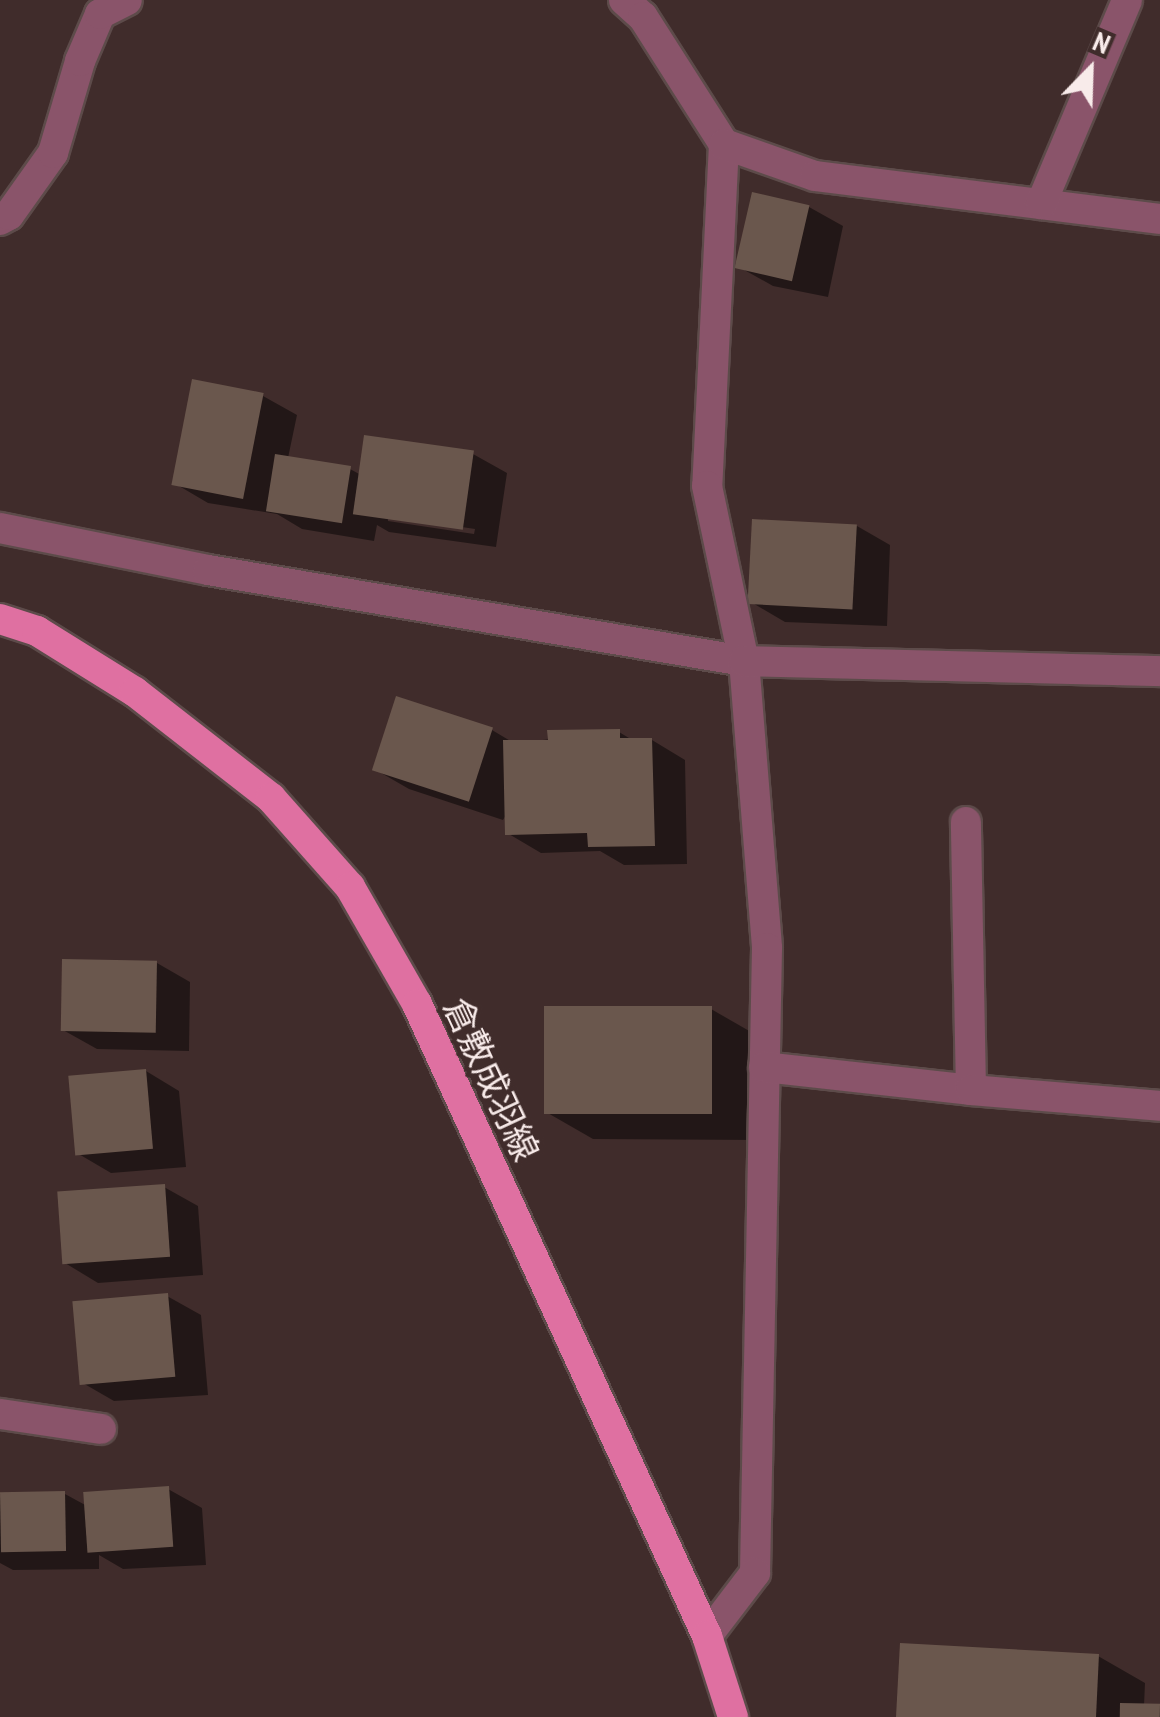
<!DOCTYPE html>
<meta charset="utf-8">
<style>
body{margin:0}
#map{position:relative;width:1160px;height:1717px;overflow:hidden;background:#402c2b;font-family:"PT Sans Narrow","Noto Sans JP",sans-serif}
div>[style]{position:absolute}
.shadow>*{inset:0;background:#0007}
.building>*{inset:0;background:#6a574d;transform-origin:0 0}
.roads{filter:drop-shadow(2px 0 #5d4b4a) drop-shadow(-2px 0 #5d4b4a) drop-shadow(0 2px #5d4b4a) drop-shadow(0 -2px #5d4b4a)}
.minor>*{height:30px;margin:-15px;padding:0 15px;transform-origin:15px;border-radius:15px;background:#8a546a}
.major>*{height:30px;margin:-15px;padding:0 15px;transform-origin:15px;border-radius:15px;background:#df70a1}
span{translate:-50% -50%;white-space:nowrap;text-align:center;line-height:1.15;-webkit-text-stroke:9px #402c2b;paint-order:stroke}
.street-label{font-size:35px;color:#f8ebea}
.north{position:absolute;left:1040px;top:20px;width:100px;height:100px;-webkit-text-stroke:8px #402c2b;paint-order:stroke;rotate:23deg;font-size:28px;font-weight:700;line-height:40px;text-align:center;color:#f8ebea}
.north::after{content:'';display:block;margin:auto;width:35px;height:45px;background:#f8ebea;clip-path:polygon(50% 0,100% 100%,50% 72%,0 100%)}
</style>
<div id="map">
<div class="shadow">
<div style="clip-path:polygon(809px 207px,843px 226px,828px 297px,773px 286px,739px 267px)"></div>
<div style="clip-path:polygon(evenodd,263px 396px,297px 415px,288px 458px,350px 469px,361px 475px,473px 454px,507px 473px,496px 547px,389px 532px,377px 525px,374px 541px,302px 529px,277px 514px,208px 503px,174px 483px,263px 396px,388px 516px,475px 529px,474px 534px,388px 521px,388px 516px)"></div>
<div style="clip-path:polygon(857px 526px,890px 545px,887px 626px,785px 622px,751px 602px)"></div>
<div style="clip-path:polygon(492px 730px,514px 743px,619px 732px,634px 741px,652px 740px,685px 760px,687px 864px,624px 865px,600px 851px,541px 853px,507px 833px,507px 813px,503px 820px,409px 789px,376px 770px)"></div>
<div style="clip-path:polygon(157px 963px,190px 982px,189px 1051px,97px 1049px,63px 1030px)"></div>
<div style="clip-path:polygon(711px 1009px,758px 1036px,758px 1140px,593px 1139px,546px 1112px)"></div>
<div style="clip-path:polygon(146px 1071px,179px 1091px,186px 1167px,111px 1173px,77px 1153px)"></div>
<div style="clip-path:polygon(164px 1187px,198px 1206px,203px 1275px,98px 1283px,65px 1263px)"></div>
<div style="clip-path:polygon(167px 1296px,201px 1315px,208px 1395px,114px 1401px,81px 1382px)"></div>
<div style="clip-path:polygon(168px 1489px,202px 1508px,206px 1565px,123px 1569px,99px 1555px,99px 1569px,13px 1570px,0 1563px,0 1494px,65px 1494px,87px 1506px)"></div>
<div style="clip-path:polygon(1098px 1656px,1145px 1683px,1144px 1706px,1160px 1706px,1160px 1717px,899px 1717px)"></div>
</div>
<div class="building">
<div style="left:752px;top:192px;width:59px;height:78px;rotate:13deg"></div>
<div style="left:192px;top:379px;width:73px;height:108px;rotate:11deg"></div>
<div style="left:364px;top:435px;width:111px;height:80px;rotate:8deg"></div>
<div style="left:275px;top:454px;width:77px;height:58px;rotate:9deg"></div>
<div style="left:752px;top:519px;width:105px;height:85px;rotate:3deg"></div>
<div style="left:396px;top:696px;width:102px;height:78px;rotate:18deg"></div>
<div style="clip-path:polygon(620px 729px,620px 738px,652px 738px,655px 846px,588px 847px,587px 833px,505px 835px,503px 740px,548px 740px,547px 730px)"></div>
<div style="left:62px;top:959px;width:95px;height:72px;rotate:1deg"></div>
<div style="left:544px;top:1006px;width:168px;height:108px"></div>
<div style="left:146px;top:1069px;width:80px;height:78px;rotate:85deg"></div>
<div style="left:165px;top:1184px;width:73px;height:108px;rotate:86deg"></div>
<div style="left:168px;top:1293px;width:84px;height:96px;rotate:85deg"></div>
<div style="left:169px;top:1486px;width:61px;height:86px;rotate:86deg"></div>
<div style="left:65px;top:1491px;width:60px;height:65px;rotate:89deg"></div>
<div style="clip-path:polygon(900px 1643px,1099px 1654px,1096px 1717px,896px 1717px)"></div>
<div style="left:1120px;top:1703px;width:40px;height:14px;rotate:1deg"></div>
</div>
<div class="roads">
<div class="minor">
<div style="left:624px;top:0;width:25px;rotate:42deg"></div>
<div style="left:643px;top:17px;width:151px;rotate:57.5deg"></div>
<div style="left:724px;top:144px;width:342px;rotate:92.8deg"></div>
<div style="left:707px;top:486px;width:179px;rotate:78.1deg"></div>
<div style="left:744px;top:661px;width:288px;rotate:85.4deg"></div>
<div style="left:767px;top:948px;width:625px;rotate:91.1deg"></div>
<div style="left:755px;top:1573px;width:79px;rotate:127.3deg"></div>
<div style="left:724px;top:144px;width:96px;rotate:19.4deg"></div>
<div style="left:815px;top:176px;width:348px;rotate:7.1deg"></div>
<div style="left:1041px;top:204px;width:221px;rotate:-67.1deg"></div>
<div style="left:0;top:220px;width:10px;rotate:-29deg"></div>
<div style="left:9px;top:215px;width:76px;rotate:-54.6deg"></div>
<div style="left:53px;top:153px;width:96px;rotate:-73.6deg"></div>
<div style="left:80px;top:61px;width:51px;rotate:-66.9deg"></div>
<div style="left:100px;top:14px;width:30px;rotate:-27deg"></div>
<div style="left:0;top:528px;width:212px;rotate:11.4deg"></div>
<div style="left:208px;top:570px;width:544px;rotate:9.64deg"></div>
<div style="left:744px;top:661px;width:416px;rotate:1.4deg"></div>
<div style="left:764px;top:1067px;width:208px;rotate:6.3deg"></div>
<div style="left:971px;top:1090px;width:268px;rotate:-91.1deg"></div>
<div style="left:971px;top:1090px;width:190px;rotate:4.8deg"></div>
<div style="left:0;top:1414px;width:102px;rotate:8.4deg"></div>
</div>
<div class="major">
<div style="left:0;top:619px;width:39px;rotate:18deg"></div>
<div style="left:37px;top:631px;width:115px;rotate:31.9deg"></div>
<div style="left:135px;top:692px;width:172px;rotate:37.9deg"></div>
<div style="left:271px;top:798px;width:119px;rotate:48.4deg"></div>
<div style="left:350px;top:887px;width:135px;rotate:60.2deg"></div>
<div style="left:417px;top:1004px;width:695px;rotate:65.35deg"></div>
<div style="left:707px;top:1636px;width:85px;rotate:72.2deg"></div>
</div>
</div>
<div class="street-label">
<span style="left:492px;top:1079px;rotate:65deg">倉敷成羽線</span>
</div>
<div class="north">N</div>
</div>
